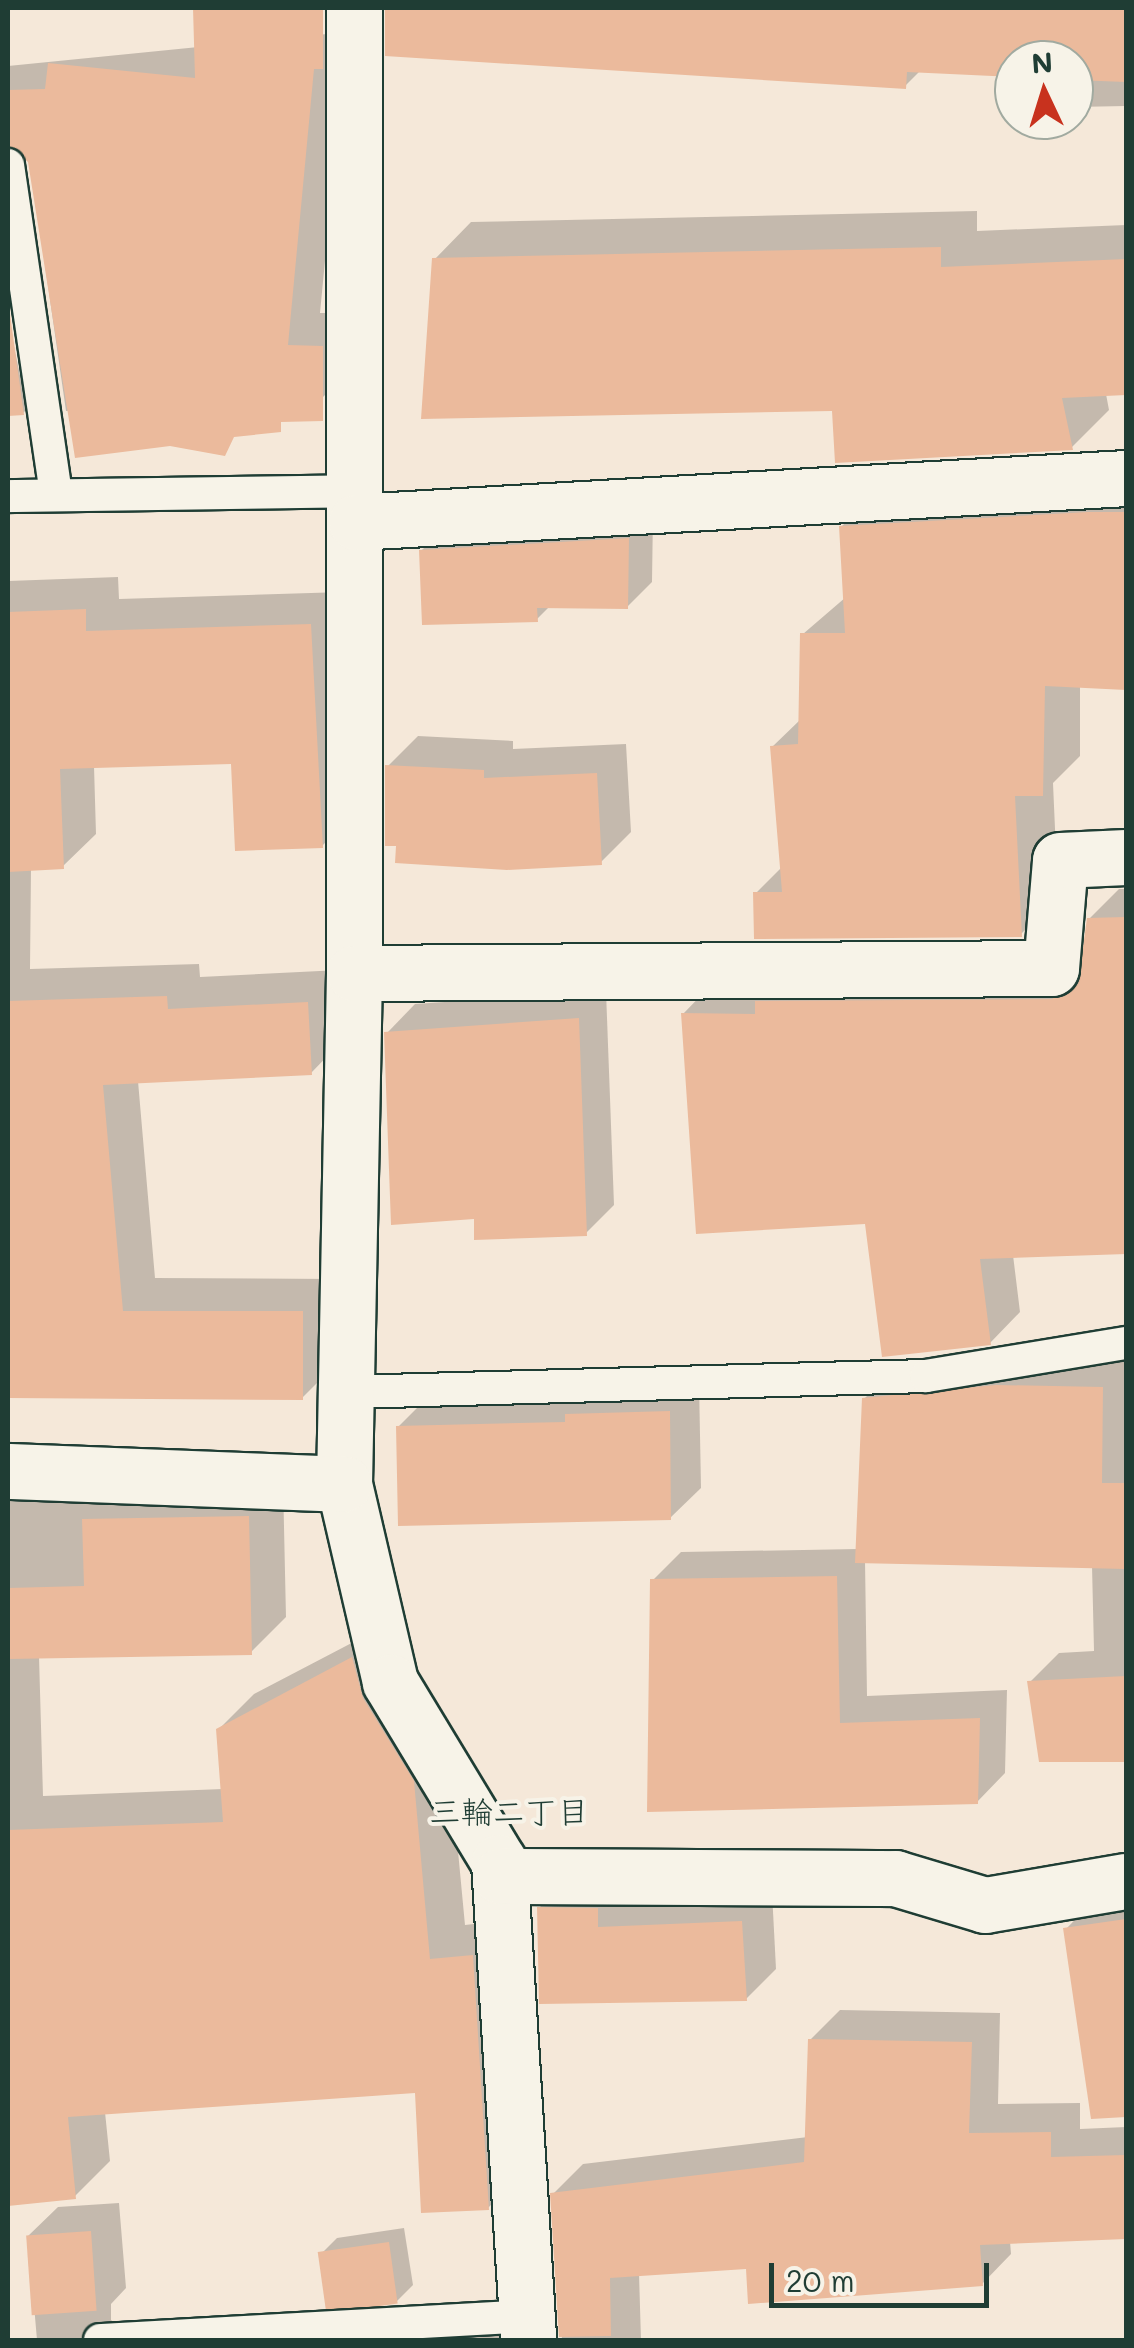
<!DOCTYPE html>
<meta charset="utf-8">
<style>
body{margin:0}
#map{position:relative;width:1134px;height:2348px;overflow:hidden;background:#f5e8d9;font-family:Mali,"Klee One",sans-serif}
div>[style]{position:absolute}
.shadow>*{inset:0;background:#0003}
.building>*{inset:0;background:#ebba9c;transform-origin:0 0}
.roads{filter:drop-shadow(2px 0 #1f3d34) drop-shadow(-2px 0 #1f3d34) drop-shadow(0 2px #1f3d34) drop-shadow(0 -2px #1f3d34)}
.lane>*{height:32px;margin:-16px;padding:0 16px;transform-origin:16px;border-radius:16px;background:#f7f3e8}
.street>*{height:55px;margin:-27.5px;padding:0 27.5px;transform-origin:27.5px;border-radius:27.5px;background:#f7f3e8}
span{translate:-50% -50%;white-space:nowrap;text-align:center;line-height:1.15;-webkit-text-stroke:8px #f7f3e8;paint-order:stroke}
.neighbourhood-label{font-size:32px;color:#1f3d34}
.frame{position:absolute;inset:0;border:10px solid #1f3d34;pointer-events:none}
.north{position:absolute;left:994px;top:40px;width:100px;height:100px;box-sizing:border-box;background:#f7f3e8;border:2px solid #a1aaa0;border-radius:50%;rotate:356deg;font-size:28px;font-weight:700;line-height:40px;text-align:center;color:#1f3d34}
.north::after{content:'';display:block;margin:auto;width:35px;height:45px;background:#c8321e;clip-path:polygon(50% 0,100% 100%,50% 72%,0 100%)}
.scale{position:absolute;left:769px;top:2263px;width:220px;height:45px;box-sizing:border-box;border:5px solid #1f3d34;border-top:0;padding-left:12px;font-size:30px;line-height:35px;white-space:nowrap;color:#1f3d34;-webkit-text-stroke:8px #f7f3e8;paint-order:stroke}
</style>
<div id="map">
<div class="shadow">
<div style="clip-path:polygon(450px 8px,1126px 8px,1126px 106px,1074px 107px,1074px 60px,1014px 60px,1014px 74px,921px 70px,905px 86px,447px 58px)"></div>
<div style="clip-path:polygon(347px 32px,320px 313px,355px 313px,355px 365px,322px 398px,66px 411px,30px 161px,23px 148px,56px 380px,23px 413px,8px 414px,8px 318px,22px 385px,8px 283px,8px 66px)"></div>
<div style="clip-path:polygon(977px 211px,977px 231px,1126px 225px,1126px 393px,1106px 394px,1109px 410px,1072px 447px,834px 408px,434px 260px,471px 222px)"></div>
<div style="clip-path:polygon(1126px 475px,1126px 688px,1080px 685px,1080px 756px,1053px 783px,1058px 897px,1021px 934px,756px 893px,783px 866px,772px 747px,801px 719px,803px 634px,846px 597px,841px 527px,879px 490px)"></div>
<div style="clip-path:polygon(653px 514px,652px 582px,627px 607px,551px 605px,537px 619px,421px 551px,446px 526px)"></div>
<div style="clip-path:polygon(118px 577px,119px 599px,343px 592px,355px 812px,322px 846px,234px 761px,94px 766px,96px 834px,62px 867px,31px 868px,30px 969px,199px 964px,200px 977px,340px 970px,344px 1039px,311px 1073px,138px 1081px,155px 1278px,335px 1279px,335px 1365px,302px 1398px,8px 1396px,8px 581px)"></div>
<div style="clip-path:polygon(418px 736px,513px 741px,513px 749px,626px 744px,631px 832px,601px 862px,399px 843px,388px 766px)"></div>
<div style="clip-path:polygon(1119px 889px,1126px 889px,1126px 1250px,1013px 1255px,1020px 1312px,990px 1343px,867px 1222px,683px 1014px,713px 983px,787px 972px,1082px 970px,1089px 919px)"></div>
<div style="clip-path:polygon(606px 991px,614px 1205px,586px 1233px,476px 1217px,387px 1033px,415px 1004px)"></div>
<div style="clip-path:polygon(1126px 1359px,1126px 1760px,1041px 1760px,1030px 1682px,1059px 1653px,1094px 1651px,1092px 1566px,865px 1560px,867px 1696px,1007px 1690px,1005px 1773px,977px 1802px,649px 1810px,653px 1580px,681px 1552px,858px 1549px,864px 1399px,893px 1370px)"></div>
<div style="clip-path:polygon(699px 1382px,701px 1488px,670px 1518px,398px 1427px,429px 1396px)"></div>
<div style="clip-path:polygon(8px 1472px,283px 1481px,286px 1617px,251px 1652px,39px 1656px,43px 1796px,223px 1789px,218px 1730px,254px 1694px,388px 1624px,448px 1745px,465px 1925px,508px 1920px,523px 2172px,488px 2208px,417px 2091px,105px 2112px,110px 2161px,74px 2197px,8px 2203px)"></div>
<div style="clip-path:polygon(570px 1878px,772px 1892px,776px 1969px,746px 1999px,539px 1908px)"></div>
<div style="clip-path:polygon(1126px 1894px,1126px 2019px,1081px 2028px,1066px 1929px,1096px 1898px)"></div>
<div style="clip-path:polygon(840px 2010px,1000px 2013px,998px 2104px,1080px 2103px,1080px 2129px,1126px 2127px,1126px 2236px,1010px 2241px,1011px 2254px,982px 2284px,748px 2266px,639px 2273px,641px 2340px,562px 2340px,553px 2194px,583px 2164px,808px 2137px,810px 2040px)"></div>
<div style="clip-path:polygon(119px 2203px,126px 2288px,111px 2304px,111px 2320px,132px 2338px,190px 2340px,37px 2340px,28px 2236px,58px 2207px)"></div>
<div style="clip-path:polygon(404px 2228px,413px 2285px,397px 2301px,321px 2254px,337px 2238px)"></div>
<div style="clip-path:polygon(532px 2329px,557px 2340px,300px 2340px)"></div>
</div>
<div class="building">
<div style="clip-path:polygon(193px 8px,323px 8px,323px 69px,314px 69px,288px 345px,323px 346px,323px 421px,281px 422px,281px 432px,234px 437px,225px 456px,170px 446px,75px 458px,28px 162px,8px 145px,8px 90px,45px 89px,48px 63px,195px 78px)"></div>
<div style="clip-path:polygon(385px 8px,1126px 8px,1126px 82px,1074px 80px,1074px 60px,1014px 60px,1014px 77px,907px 72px,906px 89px,385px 56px)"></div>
<div style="clip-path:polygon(941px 247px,941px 267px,1126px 259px,1126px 395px,1062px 398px,1073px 450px,835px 463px,832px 411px,421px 419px,432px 258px)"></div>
<div style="clip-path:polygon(8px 300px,24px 415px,8px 416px)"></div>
<div style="clip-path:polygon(1088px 512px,1126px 512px,1126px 690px,1045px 686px,1043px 796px,1015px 796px,1022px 937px,754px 939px,753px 892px,782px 892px,770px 746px,798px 744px,800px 633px,845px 633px,839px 526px)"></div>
<div style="clip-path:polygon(629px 538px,628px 609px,537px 608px,538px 622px,422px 625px,419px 550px)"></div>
<div style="clip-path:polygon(86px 609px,86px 631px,311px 624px,323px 848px,235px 851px,231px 764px,60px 769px,64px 869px,8px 872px,8px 612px)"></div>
<div style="clip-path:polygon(385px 765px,484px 770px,484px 778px,597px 773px,602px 865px,507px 870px,395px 863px,396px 846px,385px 846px)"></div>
<div style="clip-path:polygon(1126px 917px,1126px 1254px,980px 1259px,991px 1345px,882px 1357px,865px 1224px,696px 1234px,681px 1013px,755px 1014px,755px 1001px,1052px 999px,1078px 984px,1087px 918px)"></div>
<div style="clip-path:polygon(167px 996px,168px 1009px,308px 1002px,312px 1075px,103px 1085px,123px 1311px,303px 1311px,303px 1400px,8px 1398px,8px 1001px)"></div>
<div style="clip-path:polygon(579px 1018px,587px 1236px,474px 1240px,474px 1219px,391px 1225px,384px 1032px)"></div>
<div style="clip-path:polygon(996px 1385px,1103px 1387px,1102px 1483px,1126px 1483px,1126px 1569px,855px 1563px,862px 1398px)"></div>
<div style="clip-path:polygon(670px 1411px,671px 1520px,398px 1526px,396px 1426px,565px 1422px,565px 1414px)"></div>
<div style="clip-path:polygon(249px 1516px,252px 1655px,8px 1659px,8px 1588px,84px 1586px,82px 1519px)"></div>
<div style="clip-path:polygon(837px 1576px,840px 1723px,980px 1718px,978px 1804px,647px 1812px,650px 1579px)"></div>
<div style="clip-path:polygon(352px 1657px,363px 1698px,414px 1781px,430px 1959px,473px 1955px,489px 2210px,421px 2213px,415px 2093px,68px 2117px,76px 2199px,8px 2206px,8px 1830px,223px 1822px,216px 1729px)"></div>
<div style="clip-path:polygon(1126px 1676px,1126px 1762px,1039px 1762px,1027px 1681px)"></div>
<div style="clip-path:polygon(537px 1907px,598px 1908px,598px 1927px,742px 1921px,747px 2001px,539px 2004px)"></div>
<div style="clip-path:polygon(1126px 1919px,1126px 2117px,1091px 2119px,1063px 1928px)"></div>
<div style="clip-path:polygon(808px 2039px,972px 2042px,969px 2133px,1051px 2132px,1051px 2157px,1126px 2155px,1126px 2239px,980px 2245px,983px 2286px,748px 2304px,746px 2269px,610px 2278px,611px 2336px,559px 2337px,550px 2193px,804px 2162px)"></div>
<div style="left:91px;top:2231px;width:80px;height:65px;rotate:86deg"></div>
<div style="left:389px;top:2242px;width:62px;height:72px;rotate:82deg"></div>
</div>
<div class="roads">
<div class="lane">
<div style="left:8px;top:165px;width:333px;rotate:81.7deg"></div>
<div style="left:8px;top:496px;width:348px;rotate:-0.8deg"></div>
<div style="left:350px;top:1392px;width:576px;rotate:-1.59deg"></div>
<div style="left:926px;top:1376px;width:203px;rotate:-9.4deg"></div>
<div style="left:100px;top:2340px;width:424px;rotate:-3.2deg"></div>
</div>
<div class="street">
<div style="left:354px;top:8px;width:965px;rotate:90deg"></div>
<div style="left:354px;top:973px;width:511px;rotate:91.12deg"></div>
<div style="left:344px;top:1484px;width:203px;rotate:76.9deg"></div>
<div style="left:390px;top:1682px;width:210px;rotate:58.8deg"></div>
<div style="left:499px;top:1862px;width:479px;rotate:86.5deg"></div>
<div style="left:356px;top:522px;width:771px;rotate:-3.27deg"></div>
<div style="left:354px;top:973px;width:697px;rotate:-0.41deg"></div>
<div style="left:1051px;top:968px;width:108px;rotate:-85.2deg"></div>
<div style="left:1060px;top:860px;width:66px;rotate:-2.6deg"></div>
<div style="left:8px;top:1471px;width:336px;rotate:2.2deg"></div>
<div style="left:500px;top:1876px;width:395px;rotate:0.3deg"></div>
<div style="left:895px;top:1878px;width:94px;rotate:16.7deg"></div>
<div style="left:985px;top:1905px;width:143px;rotate:-9.7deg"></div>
</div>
</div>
<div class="neighbourhood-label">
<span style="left:509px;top:1810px">三輪二丁目</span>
</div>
<div class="frame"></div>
<div class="north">N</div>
<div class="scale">20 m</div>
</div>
